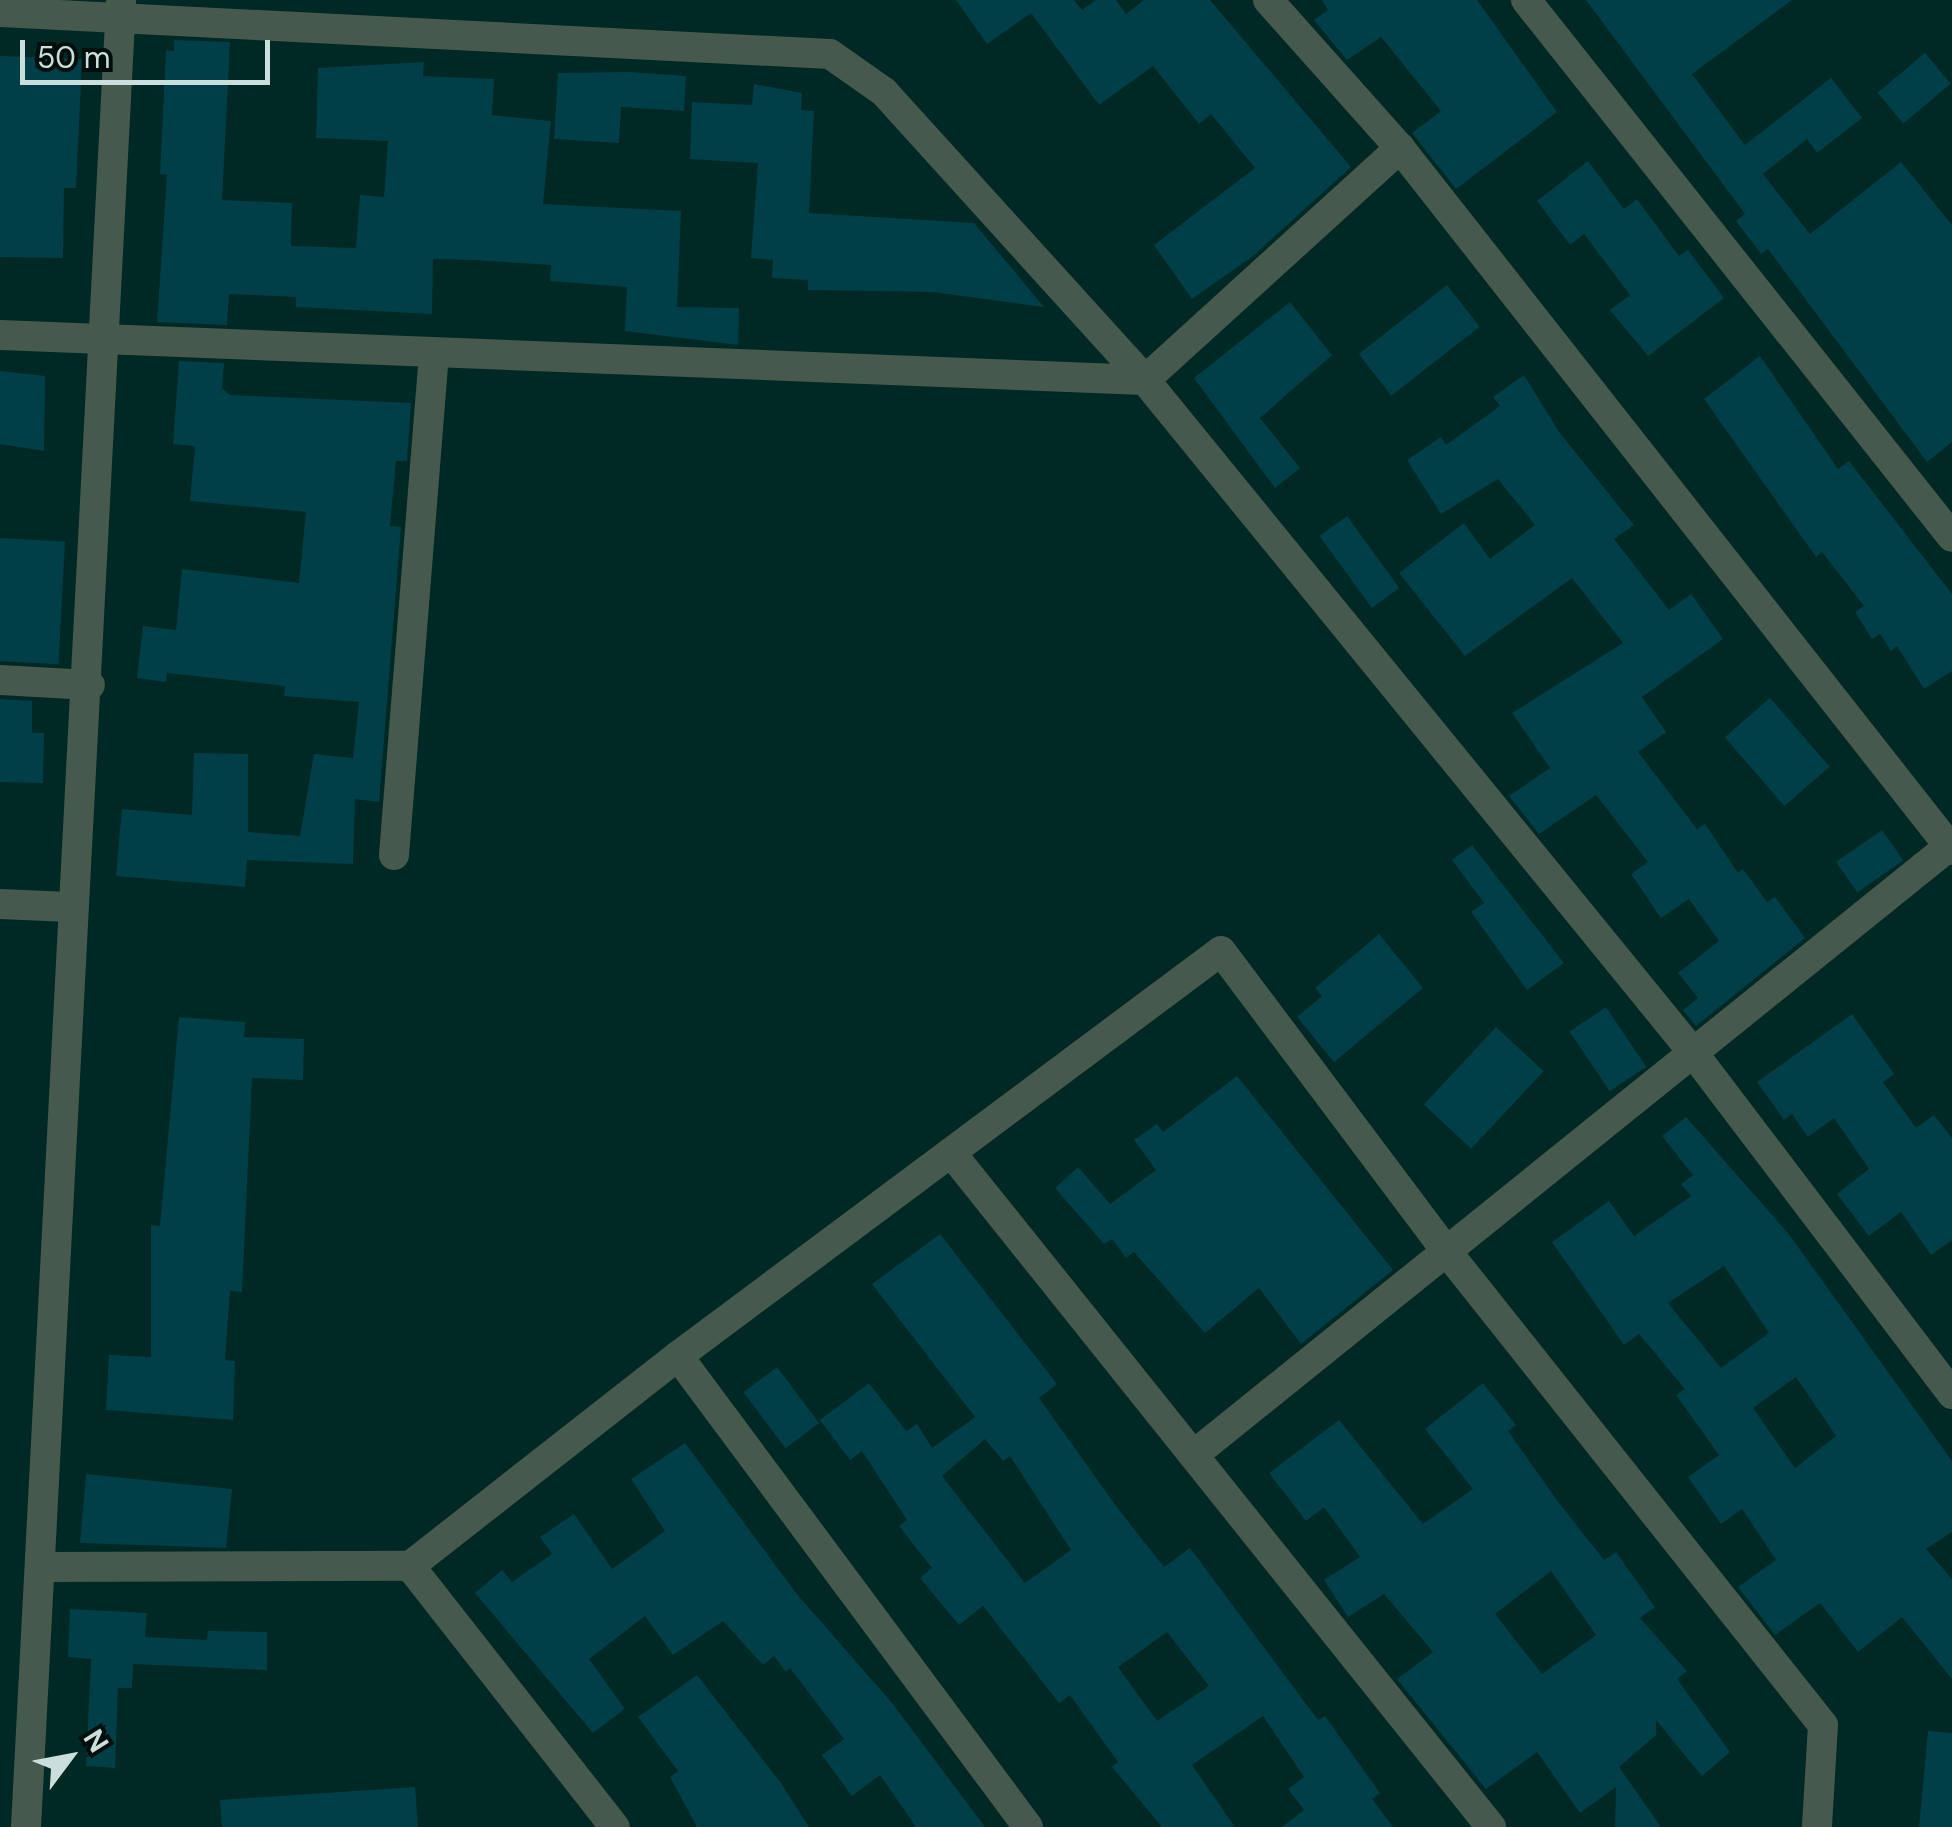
<!DOCTYPE html>
<style>
body{margin:0}
#map{position:relative;width:1952px;height:1827px;overflow:hidden;background:#002824;font-family:"DM Sans",sans-serif}
div>[style]{position:absolute}
.building>*{inset:0;background:#003f47;transform-origin:0 0}
.minor>*{height:30px;margin:-15px;padding:0 15px;transform-origin:15px;border-radius:15px;background:#455a4d}
span{translate:-50% -50%;white-space:nowrap;text-align:center;line-height:1.15;-webkit-text-stroke:9px #010e0c;paint-order:stroke}
.north{position:absolute;left:20px;top:1707px;width:100px;height:100px;-webkit-text-stroke:8px #010e0c;paint-order:stroke;rotate:58deg;font-size:28px;font-weight:700;line-height:40px;text-align:center;color:#cadfdb}
.north::after{content:'';display:block;margin:auto;width:35px;height:45px;background:#cadfdb;clip-path:polygon(50% 0,100% 100%,50% 72%,0 100%)}
.scale{position:absolute;left:20px;top:40px;width:250px;height:45px;box-sizing:border-box;border:5px solid #cadfdb;border-top:0;padding-left:12px;font-size:30px;line-height:35px;white-space:nowrap;color:#cadfdb;-webkit-text-stroke:8px #010e0c;paint-order:stroke}
</style>
<div id="map">
<div class="building">
<div style="clip-path:polygon(956px 0,1074px 0,1082px 10px,1096px 0,1116px 0,1126px 14px,1144px 0,1210px 0,1351px 167px,1253px 256px,1192px 299px,1154px 245px,1255px 168px,1211px 114px,1199px 124px,1153px 66px,1099px 105px,1031px 13px,987px 44px)"></div>
<div style="clip-path:polygon(1322px 0,1477px 0,1557px 112px,1456px 189px,1412px 133px,1441px 111px,1381px 37px,1347px 60px,1314px 20px,1328px 10px)"></div>
<div style="clip-path:polygon(1586px 0,1792px 0,1692px 74px,1745px 145px,1831px 78px,1862px 118px,1817px 153px,1807px 139px,1763px 174px,1810px 234px,1901px 162px,1952px 225px,1952px 442px,1927px 462px,1768px 249px,1761px 254px,1736px 221px,1745px 214px)"></div>
<div style="clip-path:polygon(174px 40px,230px 42px,222px 200px,292px 203px,291px 246px,356px 248px,360px 195px,384px 197px,388px 141px,316px 138px,318px 68px,424px 62px,423px 76px,494px 79px,492px 115px,551px 121px,543px 204px,681px 211px,677px 307px,739px 308px,738px 345px,625px 331px,627px 287px,550px 281px,551px 265px,474px 260px,433px 259px,432px 314px,296px 307px,296px 297px,229px 294px,227px 325px,157px 322px,167px 175px,160px 174px,166px 50px,174px 51px)"></div>
<div style="left:1925px;top:53px;width:40px;height:62px;rotate:50deg"></div>
<div style="clip-path:polygon(0 56px,82px 59px,76px 188px,64px 188px,63px 258px,0 257px)"></div>
<div style="clip-path:polygon(630px 72px,686px 76px,684px 111px,621px 107px,619px 143px,554px 139px,558px 73px)"></div>
<div style="clip-path:polygon(754px 84px,802px 93px,801px 110px,814px 111px,809px 213px,974px 223px,1044px 307px,933px 292px,808px 290px,808px 280px,772px 278px,773px 260px,751px 258px,758px 163px,690px 159px,692px 102px,752px 105px)"></div>
<div style="clip-path:polygon(1588px 161px,1624px 209px,1637px 199px,1679px 256px,1688px 250px,1724px 298px,1648px 356px,1610px 310px,1630px 295px,1584px 234px,1570px 245px,1537px 201px)"></div>
<div style="left:1447px;top:285px;width:53px;height:112px;rotate:52deg"></div>
<div style="clip-path:polygon(1290px 302px,1332px 355px,1260px 418px,1300px 468px,1275px 488px,1194px 378px)"></div>
<div style="clip-path:polygon(1760px 356px,1838px 469px,1849px 461px,1952px 594px,1952px 671px,1924px 689px,1897px 646px,1891px 651px,1880px 634px,1872px 639px,1855px 612px,1864px 606px,1822px 552px,1816px 557px,1704px 399px)"></div>
<div style="clip-path:polygon(179px 361px,224px 363px,222px 388px,230px 395px,411px 403px,407px 461px,396px 461px,390px 526px,401px 527px,379px 802px,355px 799px,353px 864px,247px 860px,245px 887px,116px 876px,122px 809px,192px 815px,194px 753px,248px 754px,248px 832px,300px 836px,314px 754px,353px 758px,359px 702px,284px 696px,285px 686px,167px 673px,166px 682px,137px 678px,143px 626px,176px 630px,182px 569px,299px 583px,306px 512px,190px 501px,195px 446px,173px 444px)"></div>
<div style="clip-path:polygon(0 371px,45px 376px,44px 451px,0 444px)"></div>
<div style="clip-path:polygon(1524px 375px,1559px 432px,1634px 525px,1614px 539px,1669px 610px,1691px 594px,1723px 639px,1642px 697px,1666px 732px,1638px 752px,1697px 829px,1705px 824px,1738px 873px,1743px 869px,1767px 902px,1775px 897px,1805px 938px,1696px 1026px,1683px 1010px,1698px 998px,1678px 973px,1719px 941px,1689px 899px,1661px 918px,1631px 874px,1648px 862px,1596px 795px,1539px 834px,1509px 796px,1550px 768px,1512px 713px,1623px 643px,1572px 578px,1465px 656px,1399px 573px,1464px 523px,1490px 559px,1535px 525px,1498px 479px,1441px 514px,1407px 460px,1441px 437px,1446px 445px,1500px 406px,1493px 397px)"></div>
<div style="left:1347px;top:516px;width:89px;height:34px;rotate:54deg"></div>
<div style="left:0;top:538px;width:65px;height:123px;rotate:3deg"></div>
<div style="left:1770px;top:698px;width:91px;height:60px;rotate:49deg"></div>
<div style="clip-path:polygon(0 699px,32px 701px,32px 733px,44px 733px,43px 783px,0 782px)"></div>
<div style="left:1882px;top:830px;width:37px;height:56px;rotate:55deg"></div>
<div style="clip-path:polygon(1472px 845px,1564px 963px,1527px 990px,1471px 912px,1484px 903px,1452px 860px)"></div>
<div style="clip-path:polygon(1379px 934px,1423px 988px,1334px 1062px,1297px 1017px,1322px 996px,1315px 988px)"></div>
<div style="left:1606px;top:1007px;width:72px;height:44px;rotate:56deg"></div>
<div style="clip-path:polygon(1852px 1014px,1894px 1074px,1883px 1082px,1916px 1128px,1934px 1115px,1952px 1138px,1952px 1240px,1931px 1255px,1901px 1212px,1869px 1236px,1837px 1194px,1869px 1169px,1834px 1118px,1808px 1137px,1792px 1114px,1784px 1120px,1757px 1082px)"></div>
<div style="clip-path:polygon(179px 1017px,245px 1022px,244px 1037px,304px 1039px,303px 1080px,252px 1078px,242px 1292px,230px 1291px,225px 1360px,235px 1361px,233px 1420px,106px 1410px,109px 1355px,151px 1357px,151px 1225px,160px 1226px)"></div>
<div style="left:1496px;top:1027px;width:65px;height:106px;rotate:43deg"></div>
<div style="clip-path:polygon(1237px 1076px,1393px 1270px,1301px 1344px,1259px 1288px,1205px 1333px,1134px 1252px,1126px 1258px,1112px 1239px,1104px 1244px,1055px 1188px,1078px 1167px,1110px 1204px,1156px 1170px,1134px 1140px,1157px 1124px,1163px 1132px)"></div>
<div style="clip-path:polygon(evenodd,1686px 1117px,1788px 1233px,1952px 1461px,1952px 1532px,1926px 1549px,1952px 1579px,1952px 1679px,1902px 1617px,1858px 1652px,1820px 1603px,1775px 1635px,1738px 1587px,1776px 1560px,1742px 1509px,1721px 1524px,1688px 1477px,1719px 1455px,1676px 1395px,1685px 1389px,1639px 1334px,1624px 1345px,1552px 1242px,1609px 1201px,1634px 1236px,1691px 1196px,1681px 1184px,1693px 1175px,1662px 1136px,1686px 1117px,1724px 1266px,1769px 1333px,1721px 1368px,1668px 1303px,1724px 1266px,1686px 1117px,1796px 1377px,1836px 1436px,1795px 1468px,1753px 1408px,1796px 1377px)"></div>
<div style="clip-path:polygon(evenodd,940px 1234px,1057px 1384px,1039px 1398px,1119px 1510px,1164px 1567px,1190px 1548px,1318px 1720px,1325px 1716px,1380px 1793px,1372px 1799px,1393px 1827px,1282px 1827px,1304px 1810px,1288px 1789px,1304px 1777px,1263px 1716px,1192px 1765px,1235px 1827px,1162px 1827px,1112px 1767px,1118px 1762px,1070px 1695px,1059px 1703px,983px 1606px,959px 1625px,920px 1578px,932px 1568px,899px 1526px,907px 1520px,862px 1451px,850px 1460px,820px 1420px,869px 1383px,906px 1431px,917px 1424px,932px 1448px,975px 1417px,872px 1284px,940px 1234px,985px 1439px,1003px 1461px,1010px 1456px,1071px 1550px,1025px 1583px,942px 1476px,985px 1439px,940px 1234px,1167px 1632px,1209px 1686px,1157px 1721px,1118px 1667px,1167px 1632px)"></div>
<div style="left:777px;top:1367px;width:70px;height:42px;rotate:53deg"></div>
<div style="clip-path:polygon(evenodd,1483px 1383px,1516px 1425px,1508px 1431px,1559px 1503px,1604px 1560px,1616px 1552px,1655px 1607px,1640px 1618px,1687px 1671px,1677px 1679px,1730px 1752px,1702px 1776px,1656px 1720px,1656px 1735px,1619px 1767px,1661px 1827px,1615px 1827px,1616px 1787px,1580px 1813px,1537px 1752px,1486px 1789px,1397px 1679px,1433px 1652px,1384px 1594px,1348px 1617px,1324px 1580px,1360px 1557px,1324px 1507px,1306px 1521px,1269px 1473px,1339px 1420px,1423px 1524px,1473px 1489px,1425px 1429px,1483px 1383px,1551px 1571px,1596px 1635px,1542px 1674px,1495px 1614px,1551px 1571px)"></div>
<div style="clip-path:polygon(685px 1443px,796px 1593px,892px 1703px,985px 1827px,916px 1827px,880px 1775px,852px 1796px,822px 1755px,844px 1739px,790px 1668px,786px 1672px,774px 1656px,763px 1665px,723px 1621px,673px 1655px,645px 1616px,589px 1659px,625px 1709px,593px 1733px,475px 1593px,502px 1570px,512px 1582px,552px 1554px,540px 1537px,574px 1514px,612px 1569px,665px 1531px,631px 1479px)"></div>
<div style="clip-path:polygon(86px 1474px,232px 1489px,226px 1548px,80px 1543px)"></div>
<div style="clip-path:polygon(70px 1609px,147px 1613px,145px 1637px,207px 1640px,208px 1631px,267px 1632px,267px 1670px,133px 1664px,132px 1688px,118px 1688px,115px 1768px,86px 1766px,91px 1659px,68px 1657px)"></div>
<div style="clip-path:polygon(697px 1675px,781px 1783px,809px 1827px,697px 1827px,670px 1777px,678px 1771px,638px 1717px)"></div>
<div style="clip-path:polygon(1928px 1731px,1952px 1733px,1952px 1827px,1919px 1827px)"></div>
<div style="clip-path:polygon(415px 1787px,418px 1827px,222px 1827px,220px 1800px)"></div>
</div>
<div class="minor">
<div style="left:1268px;top:0;width:198px;rotate:48.3deg"></div>
<div style="left:1400px;top:148px;width:893px;rotate:51.82deg"></div>
<div style="left:1526px;top:0;width:685px;rotate:51.58deg"></div>
<div style="left:0;top:12px;width:831px;rotate:2.9deg"></div>
<div style="left:830px;top:54px;width:66px;rotate:35.1deg"></div>
<div style="left:884px;top:92px;width:389px;rotate:47.8deg"></div>
<div style="left:1145px;top:380px;width:864px;rotate:50.82deg"></div>
<div style="left:1691px;top:1050px;width:432px;rotate:52.8deg"></div>
<div style="left:0;top:335px;width:1146px;rotate:2.25deg"></div>
<div style="left:1145px;top:380px;width:345px;rotate:-42.3deg"></div>
<div style="left:0;top:680px;width:90px;rotate:3.2deg"></div>
<div style="left:394px;top:855px;width:503px;rotate:-85.44deg"></div>
<div style="left:0;top:904px;width:70px;rotate:2.5deg"></div>
<div style="left:953px;top:1155px;width:861px;rotate:51.32deg"></div>
<div style="left:678px;top:1356px;width:587px;rotate:53.38deg"></div>
<div style="left:1196px;top:1453px;width:971px;rotate:-38.85deg"></div>
<div style="left:410px;top:1566px;width:340px;rotate:-38.1deg"></div>
<div style="left:678px;top:1356px;width:677px;rotate:-36.72deg"></div>
<div style="left:1221px;top:951px;width:371px;rotate:53.1deg"></div>
<div style="left:1444px;top:1248px;width:609px;rotate:51.53deg"></div>
<div style="left:1823px;top:1725px;width:102px;rotate:93.4deg"></div>
<div style="left:40px;top:1567px;width:370px;rotate:-0.2deg"></div>
<div style="left:410px;top:1566px;width:332px;rotate:51.9deg"></div>
<div style="left:26px;top:1827px;width:1829px;rotate:-87.02deg"></div>
</div>
<div class="north">N</div>
<div class="scale">50 m</div>
</div>
